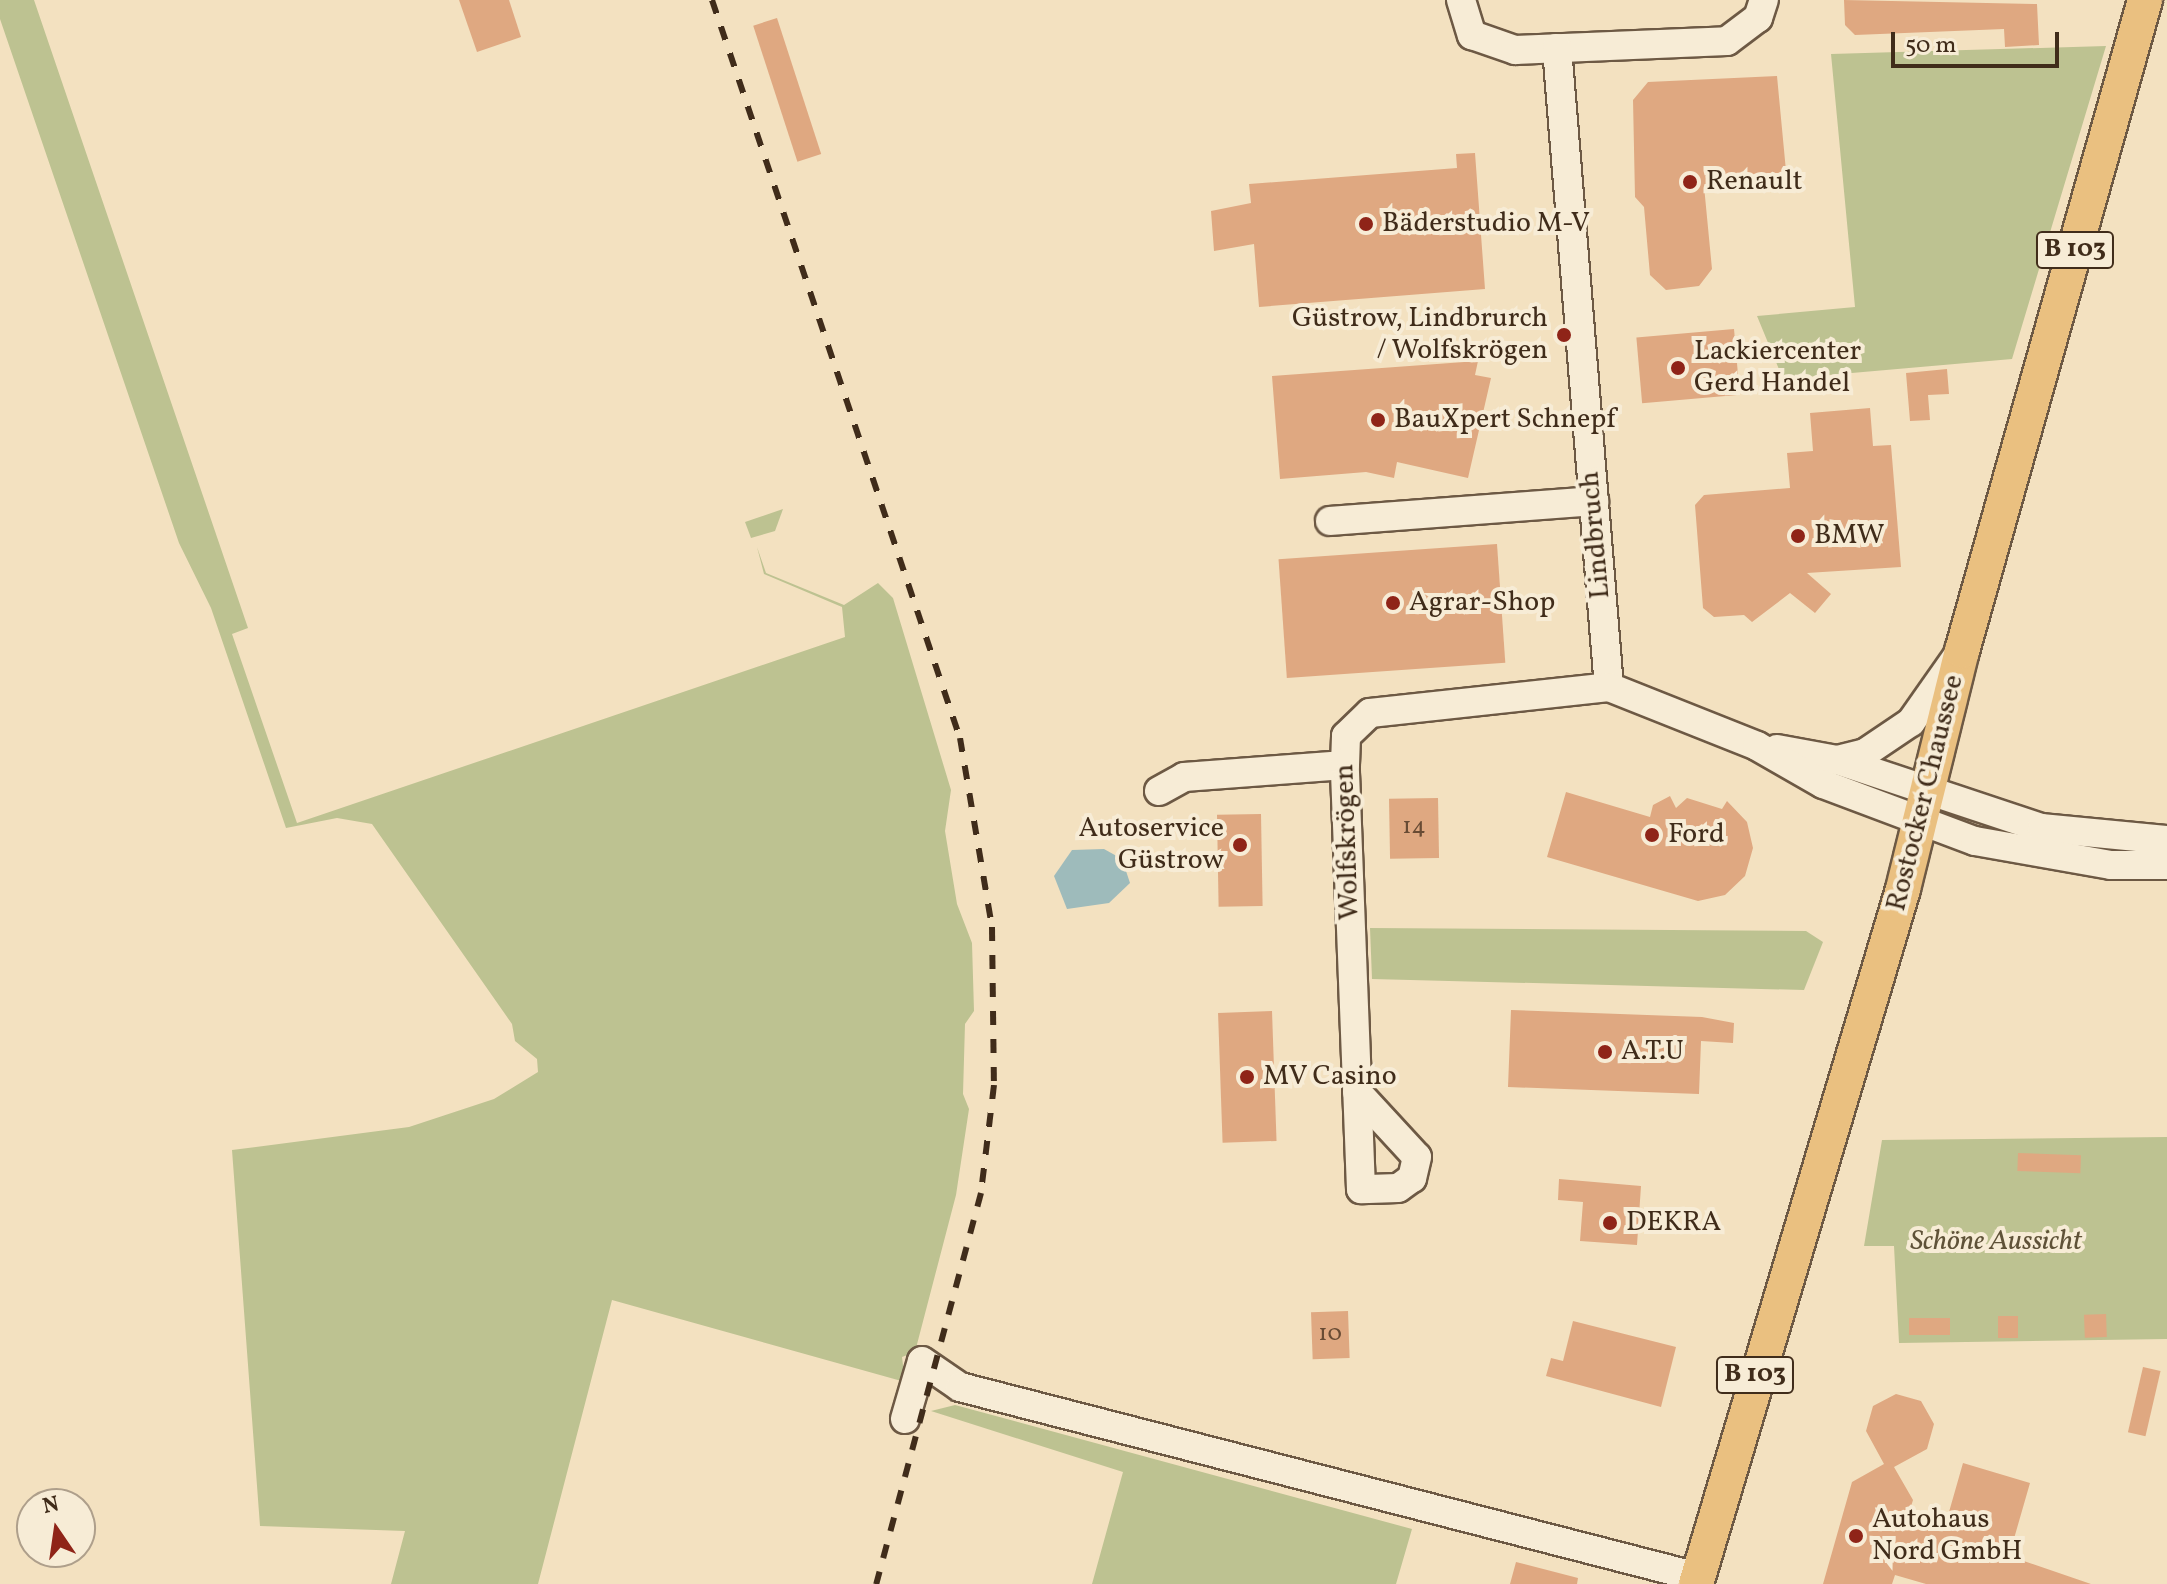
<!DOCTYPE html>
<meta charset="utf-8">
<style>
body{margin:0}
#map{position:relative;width:2167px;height:1584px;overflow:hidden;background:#f3e1c0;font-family:Vollkorn,serif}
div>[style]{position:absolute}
.green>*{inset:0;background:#bdc291}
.water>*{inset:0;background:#9ebbbb}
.building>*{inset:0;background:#dfa881;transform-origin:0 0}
.roads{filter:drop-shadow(2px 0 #6d5944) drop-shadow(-2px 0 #6d5944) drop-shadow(0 2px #6d5944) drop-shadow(0 -2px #6d5944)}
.minor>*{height:28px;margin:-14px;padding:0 14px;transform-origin:14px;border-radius:14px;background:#f7ecd6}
.major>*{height:34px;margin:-17px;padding:0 17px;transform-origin:17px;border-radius:17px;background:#eac080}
.rail>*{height:6px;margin-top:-3px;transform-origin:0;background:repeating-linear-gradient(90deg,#402c1a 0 14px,transparent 0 28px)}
.dots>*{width:22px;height:22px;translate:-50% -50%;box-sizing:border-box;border:4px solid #f7ecd6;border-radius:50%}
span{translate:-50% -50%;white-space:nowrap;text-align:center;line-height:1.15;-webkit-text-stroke:8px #f7ecd6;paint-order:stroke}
.number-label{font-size:24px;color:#684b34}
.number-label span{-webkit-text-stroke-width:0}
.shield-label span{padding:2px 6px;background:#f7ecd6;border:2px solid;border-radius:6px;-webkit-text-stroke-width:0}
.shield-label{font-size:26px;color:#402c1a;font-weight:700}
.poi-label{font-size:28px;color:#402c1a}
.left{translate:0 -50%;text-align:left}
.right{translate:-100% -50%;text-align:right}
.street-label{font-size:28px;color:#402c1a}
.park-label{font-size:28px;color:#5f5238;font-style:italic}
.north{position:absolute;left:16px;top:1488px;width:80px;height:80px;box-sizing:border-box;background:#f7ecd6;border:2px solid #ae9f8b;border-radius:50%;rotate:347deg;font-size:22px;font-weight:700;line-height:32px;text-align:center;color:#402c1a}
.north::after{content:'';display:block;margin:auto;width:28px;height:36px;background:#8f2418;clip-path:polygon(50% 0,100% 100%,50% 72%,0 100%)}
.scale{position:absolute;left:1891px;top:32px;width:168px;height:36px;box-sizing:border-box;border:4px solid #402c1a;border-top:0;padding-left:10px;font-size:24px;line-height:28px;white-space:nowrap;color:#402c1a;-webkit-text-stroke:6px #f7ecd6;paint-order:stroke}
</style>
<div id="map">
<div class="green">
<div style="clip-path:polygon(0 0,34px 0,248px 628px,232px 634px,297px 823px,845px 637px,842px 607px,764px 574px,757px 547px,766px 573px,844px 605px,878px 583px,893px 598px,951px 790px,945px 831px,957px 904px,972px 943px,974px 1011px,965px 1024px,963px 1094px,969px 1109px,956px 1195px,915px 1352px,902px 1357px,905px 1382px,612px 1300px,538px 1584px,391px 1584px,405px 1531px,260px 1526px,232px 1150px,409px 1127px,494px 1099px,538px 1072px,537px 1059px,515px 1041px,512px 1024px,372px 824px,337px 818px,286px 828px,211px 608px,179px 543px,0 19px)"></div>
<div style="clip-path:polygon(2106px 46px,2012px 359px,1783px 379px,1757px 316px,1855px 307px,1831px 54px)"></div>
<div style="clip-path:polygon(783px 509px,775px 531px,751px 538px,745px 522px)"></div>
<div style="clip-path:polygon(1370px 928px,1806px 931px,1823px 942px,1804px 990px,1372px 979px)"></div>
<div style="clip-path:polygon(2167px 1137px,2167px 1339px,1899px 1343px,1894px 1246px,1864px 1246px,1882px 1140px)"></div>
<div style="clip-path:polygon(955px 1405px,1412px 1529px,1396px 1584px,1092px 1584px,1123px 1472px,931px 1411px)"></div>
</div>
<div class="water">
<div style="clip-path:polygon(1104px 849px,1122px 859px,1130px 883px,1109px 903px,1067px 909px,1054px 876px,1072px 850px)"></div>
</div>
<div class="building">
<div style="clip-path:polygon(459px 0,509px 0,521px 37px,477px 52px)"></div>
<div style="clip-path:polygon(1844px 0,2037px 4px,2039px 45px,2005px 47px,2004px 29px,1855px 35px,1845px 25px)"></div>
<div style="left:777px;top:18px;width:143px;height:25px;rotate:72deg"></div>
<div style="clip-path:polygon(1777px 76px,1786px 171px,1778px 179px,1704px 186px,1712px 269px,1699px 286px,1666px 290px,1650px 275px,1644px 207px,1635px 197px,1633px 100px,1648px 82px)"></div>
<div style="clip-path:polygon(1475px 153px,1485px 289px,1259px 307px,1254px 244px,1214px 251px,1211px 211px,1251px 203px,1249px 184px,1457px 168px,1456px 154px)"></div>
<div style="left:1734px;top:329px;width:66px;height:98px;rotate:85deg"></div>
<div style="clip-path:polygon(1478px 361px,1475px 375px,1491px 378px,1468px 478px,1397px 462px,1394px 478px,1366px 472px,1280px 479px,1272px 376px)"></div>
<div style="clip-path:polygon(1947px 369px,1949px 394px,1928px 395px,1930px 420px,1910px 421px,1906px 373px)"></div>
<div style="clip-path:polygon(1870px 408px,1873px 446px,1891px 445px,1901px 567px,1807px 573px,1831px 594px,1815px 613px,1790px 593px,1752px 622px,1744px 615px,1714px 617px,1703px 608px,1695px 505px,1704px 495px,1790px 488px,1787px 453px,1813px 451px,1810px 413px)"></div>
<div style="left:1497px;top:544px;width:119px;height:219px;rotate:86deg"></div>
<div style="clip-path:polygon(1566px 792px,1650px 817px,1653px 805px,1670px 796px,1676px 808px,1687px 798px,1722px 809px,1727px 801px,1747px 822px,1753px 848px,1745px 876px,1725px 895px,1698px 901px,1547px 857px)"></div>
<div style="left:1438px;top:798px;width:60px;height:49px;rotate:89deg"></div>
<div style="left:1261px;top:814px;width:92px;height:44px;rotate:89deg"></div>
<div style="clip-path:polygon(1511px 1010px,1702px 1017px,1734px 1023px,1733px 1043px,1701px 1041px,1699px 1094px,1508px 1087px)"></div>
<div style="left:1272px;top:1011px;width:130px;height:54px;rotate:88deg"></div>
<div style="left:2018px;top:1153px;width:63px;height:18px;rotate:2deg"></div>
<div style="clip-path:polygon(1559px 1179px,1641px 1186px,1637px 1245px,1580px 1241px,1583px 1202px,1558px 1200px)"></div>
<div style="left:1348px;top:1311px;width:47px;height:37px;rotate:88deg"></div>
<div style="left:2106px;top:1314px;width:23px;height:22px;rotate:88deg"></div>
<div style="left:2018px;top:1316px;width:22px;height:20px;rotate:90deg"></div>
<div style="left:1950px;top:1318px;width:17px;height:41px;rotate:90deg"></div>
<div style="clip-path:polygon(1573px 1321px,1676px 1347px,1661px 1407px,1546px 1376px,1551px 1358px,1563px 1361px)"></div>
<div style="left:2143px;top:1367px;width:18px;height:67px;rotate:13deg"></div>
<div style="clip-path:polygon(1896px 1394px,1921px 1401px,1934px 1424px,1927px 1449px,1894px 1467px,1913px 1500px,1908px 1516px,1945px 1526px,1963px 1463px,2030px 1483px,2009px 1556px,2091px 1584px,1926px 1584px,1895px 1575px,1892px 1584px,1823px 1584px,1852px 1482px,1884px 1464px,1866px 1431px,1873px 1406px)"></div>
<div style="clip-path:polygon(1516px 1562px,1578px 1578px,1577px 1584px,1510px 1584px)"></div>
</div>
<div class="roads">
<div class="minor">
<div style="left:1461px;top:0;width:37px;rotate:73deg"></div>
<div style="left:1472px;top:35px;width:46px;rotate:19.2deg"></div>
<div style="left:1515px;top:50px;width:212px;rotate:-2.4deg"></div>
<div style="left:1727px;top:41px;width:39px;rotate:-37deg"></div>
<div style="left:1758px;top:18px;width:19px;rotate:-72deg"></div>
<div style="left:1557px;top:48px;width:641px;rotate:85.35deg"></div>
<div style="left:1330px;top:521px;width:265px;rotate:-4.3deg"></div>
<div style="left:1777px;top:749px;width:61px;rotate:10.4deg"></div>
<div style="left:1837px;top:760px;width:216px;rotate:18.4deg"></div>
<div style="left:2042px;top:828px;width:126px;rotate:5.5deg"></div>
<div style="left:1837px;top:760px;width:29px;rotate:-14deg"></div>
<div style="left:1865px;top:753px;width:55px;rotate:-34deg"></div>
<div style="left:1911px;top:722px;width:78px;rotate:-54.9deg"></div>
<div style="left:1159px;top:791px;width:29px;rotate:-29deg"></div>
<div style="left:1184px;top:777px;width:161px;rotate:-4.3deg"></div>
<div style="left:1357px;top:1092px;width:88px;rotate:47.3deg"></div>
<div style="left:1417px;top:1157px;width:22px;rotate:103deg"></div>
<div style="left:1412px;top:1178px;width:17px;rotate:144deg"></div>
<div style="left:1398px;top:1188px;width:37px;rotate:178deg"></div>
<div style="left:1361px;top:1189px;width:424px;rotate:-92.2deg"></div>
<div style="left:1345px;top:765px;width:29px;rotate:-88deg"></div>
<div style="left:1346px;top:736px;width:33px;rotate:-44deg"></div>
<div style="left:1370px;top:713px;width:240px;rotate:-6.2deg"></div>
<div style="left:1609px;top:687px;width:159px;rotate:21.7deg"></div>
<div style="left:1757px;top:746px;width:76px;rotate:29.9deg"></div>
<div style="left:1823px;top:784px;width:162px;rotate:20.6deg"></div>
<div style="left:1975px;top:841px;width:138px;rotate:10deg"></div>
<div style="left:2111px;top:865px;width:56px"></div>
<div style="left:922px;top:1361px;width:46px;rotate:34.4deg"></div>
<div style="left:960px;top:1387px;width:762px;rotate:14.44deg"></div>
<div style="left:905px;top:1419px;width:60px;rotate:-73.7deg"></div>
</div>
<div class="major">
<div style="left:1696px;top:1584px;width:725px;rotate:-73.41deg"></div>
<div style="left:1903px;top:889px;width:245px;rotate:-76.1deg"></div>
<div style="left:1962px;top:651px;width:676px;rotate:-74.3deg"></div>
</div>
</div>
<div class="rail">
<div style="left:712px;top:0;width:779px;rotate:71.43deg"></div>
<div style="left:960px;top:738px;width:192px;rotate:80.4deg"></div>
<div style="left:992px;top:927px;width:158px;rotate:89.3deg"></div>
<div style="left:994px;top:1085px;width:109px;rotate:96.9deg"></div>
<div style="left:981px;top:1193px;width:405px;rotate:105deg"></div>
</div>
<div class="dots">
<div style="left:1690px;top:182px;background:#8f2418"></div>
<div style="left:1366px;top:224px;background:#8f2418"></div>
<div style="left:1564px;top:335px;background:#8f2418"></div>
<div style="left:1678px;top:368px;background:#8f2418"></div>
<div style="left:1378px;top:420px;background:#8f2418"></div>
<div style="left:1798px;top:536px;background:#8f2418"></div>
<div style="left:1393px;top:603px;background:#8f2418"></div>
<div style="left:1652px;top:835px;background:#8f2418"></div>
<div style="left:1240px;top:845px;background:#8f2418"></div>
<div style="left:1605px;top:1052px;background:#8f2418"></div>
<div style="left:1247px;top:1077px;background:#8f2418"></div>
<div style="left:1610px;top:1223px;background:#8f2418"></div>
<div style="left:1856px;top:1536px;background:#8f2418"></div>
</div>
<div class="number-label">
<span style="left:1414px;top:828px">14</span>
<span style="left:1330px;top:1335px">10</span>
</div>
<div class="shield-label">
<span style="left:2075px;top:250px">B 103</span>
<span style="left:1755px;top:1375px">B 103</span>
</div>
<div class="poi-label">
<span class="left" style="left:1706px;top:182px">Renault</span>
<span class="left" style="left:1382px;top:224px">Bäderstudio M-V</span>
<span class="right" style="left:1548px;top:335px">Güstrow, Lindbrurch<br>/ Wolfskrögen</span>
<span class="left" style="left:1694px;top:368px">Lackiercenter<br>Gerd Handel</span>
<span class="left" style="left:1394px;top:420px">BauXpert Schnepf</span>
<span class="left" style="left:1814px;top:536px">BMW</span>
<span class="left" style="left:1409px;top:603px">Agrar-Shop</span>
<span class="right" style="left:1224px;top:845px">Autoservice<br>Güstrow</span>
<span class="left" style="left:1668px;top:835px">Ford</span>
<span class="left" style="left:1621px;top:1052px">A.T.U</span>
<span class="left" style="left:1263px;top:1077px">MV Casino</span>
<span class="left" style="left:1626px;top:1223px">DEKRA</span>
<span class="left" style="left:1872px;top:1536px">Autohaus<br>Nord GmbH</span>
</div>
<div class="street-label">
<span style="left:1596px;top:535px;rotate:-95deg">Lindbruch</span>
<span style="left:1926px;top:793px;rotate:-76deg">Rostocker Chaussee</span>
<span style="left:1348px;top:842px;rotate:-92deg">Wolfskrögen</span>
</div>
<div class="park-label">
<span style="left:1996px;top:1242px">Schöne Aussicht</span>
</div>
<div class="north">N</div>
<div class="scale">50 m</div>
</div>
